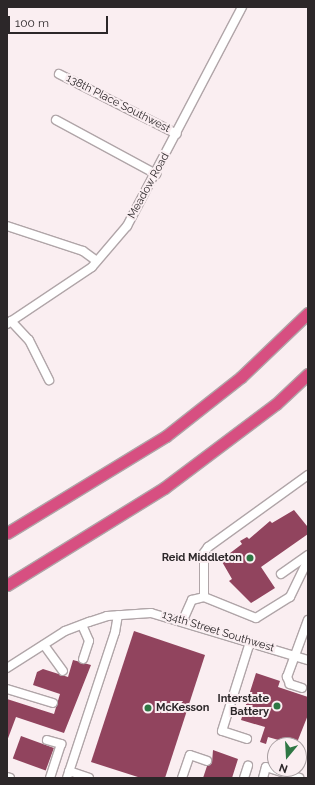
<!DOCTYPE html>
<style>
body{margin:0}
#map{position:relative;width:315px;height:785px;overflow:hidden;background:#faeef1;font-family:Raleway,sans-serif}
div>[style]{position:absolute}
.building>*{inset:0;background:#91445e;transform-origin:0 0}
.roads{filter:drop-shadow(1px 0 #b0a5a8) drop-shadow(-1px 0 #b0a5a8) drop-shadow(0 1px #b0a5a8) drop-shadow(0 -1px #b0a5a8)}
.minor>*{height:8px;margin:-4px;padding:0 4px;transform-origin:4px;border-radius:4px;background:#fff}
.highway>*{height:11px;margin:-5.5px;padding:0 5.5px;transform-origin:5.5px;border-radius:5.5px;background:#d74f81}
.dots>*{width:11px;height:11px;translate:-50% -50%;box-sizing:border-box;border:2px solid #faeef1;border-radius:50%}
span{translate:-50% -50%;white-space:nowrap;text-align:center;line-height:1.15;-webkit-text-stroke:4px #faeef1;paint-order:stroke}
.street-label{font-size:11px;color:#2c2729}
.poi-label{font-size:11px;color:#2c2729;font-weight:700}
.right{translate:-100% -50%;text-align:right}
.left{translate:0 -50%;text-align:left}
.frame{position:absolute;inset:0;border:8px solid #2c2729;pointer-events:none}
.north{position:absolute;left:267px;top:737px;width:40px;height:40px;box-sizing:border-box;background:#faeef1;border:1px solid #a89ea1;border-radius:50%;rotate:198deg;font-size:11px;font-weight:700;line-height:16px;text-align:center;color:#2c2729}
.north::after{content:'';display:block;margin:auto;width:14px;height:18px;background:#2e7744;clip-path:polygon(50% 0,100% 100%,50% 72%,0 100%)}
.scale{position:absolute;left:8px;top:16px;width:100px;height:18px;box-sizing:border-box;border:2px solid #2c2729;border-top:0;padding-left:5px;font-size:12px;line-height:14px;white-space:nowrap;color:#2c2729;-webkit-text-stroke:3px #faeef1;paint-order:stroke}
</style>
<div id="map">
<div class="building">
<div style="clip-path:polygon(294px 510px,307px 526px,308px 534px,261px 567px,275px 588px,251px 603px,229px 581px,232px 579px,221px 560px,242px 544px,240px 541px,247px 537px,249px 539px,270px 521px,272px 523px)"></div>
<div style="clip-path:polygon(134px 631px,205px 655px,165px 778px,141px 778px,91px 762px)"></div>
<div style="clip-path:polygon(73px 660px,91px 665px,64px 733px,16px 717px,7px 741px,7px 699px,54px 714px,60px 694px,33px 685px,37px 672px,43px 669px,68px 677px)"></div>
<div style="clip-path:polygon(256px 673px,280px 681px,278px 687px,308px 697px,308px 715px,296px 745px,268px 737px,266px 744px,260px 742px,265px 727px,241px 720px)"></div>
<div style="left:21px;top:736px;width:35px;height:24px;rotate:20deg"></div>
<div style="clip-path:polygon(213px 750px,238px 759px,232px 778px,203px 778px,207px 766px,212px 763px)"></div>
</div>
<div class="roads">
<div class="minor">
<div style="left:59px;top:74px;width:132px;rotate:27deg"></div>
<div style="left:56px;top:120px;width:114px;rotate:28.4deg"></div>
<div style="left:7px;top:226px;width:80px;rotate:18.2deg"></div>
<div style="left:83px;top:251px;width:17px;rotate:36deg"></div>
<div style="left:11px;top:321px;width:26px;rotate:47deg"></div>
<div style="left:29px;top:340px;width:45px;rotate:63.4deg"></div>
<div style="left:7px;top:324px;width:102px;rotate:-33.8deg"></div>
<div style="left:92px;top:267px;width:54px;rotate:-49.5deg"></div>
<div style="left:127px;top:226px;width:247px;rotate:-62.3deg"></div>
<div style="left:308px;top:475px;width:123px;rotate:144.2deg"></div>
<div style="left:208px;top:547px;width:7px;rotate:124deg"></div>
<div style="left:204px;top:553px;width:44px;rotate:90deg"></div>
<div style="left:204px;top:597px;width:56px;rotate:22deg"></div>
<div style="left:256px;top:618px;width:40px;rotate:-32deg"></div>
<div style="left:290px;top:597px;width:41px;rotate:-64.1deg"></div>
<div style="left:281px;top:574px;width:33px;rotate:-35deg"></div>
<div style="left:183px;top:620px;width:22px;rotate:-66deg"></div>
<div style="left:192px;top:600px;width:12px;rotate:-14deg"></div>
<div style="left:82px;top:625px;width:17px;rotate:66deg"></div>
<div style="left:89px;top:641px;width:19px;rotate:108deg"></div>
<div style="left:44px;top:645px;width:32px;rotate:54deg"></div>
<div style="left:7px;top:668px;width:69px;rotate:-32.5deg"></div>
<div style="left:65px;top:631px;width:26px;rotate:-21deg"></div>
<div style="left:89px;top:622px;width:19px;rotate:-18deg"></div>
<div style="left:107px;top:616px;width:44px;rotate:-3.9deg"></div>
<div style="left:151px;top:613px;width:164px;rotate:16.7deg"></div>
<div style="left:302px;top:688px;width:13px;rotate:-162deg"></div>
<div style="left:290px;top:684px;width:8px;rotate:-113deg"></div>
<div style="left:287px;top:677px;width:61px;rotate:-69.8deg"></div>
<div style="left:7px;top:689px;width:48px;rotate:16.9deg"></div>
<div style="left:247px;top:739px;width:26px;rotate:-162deg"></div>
<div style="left:222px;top:731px;width:93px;rotate:-72.5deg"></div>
<div style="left:47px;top:740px;width:15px;rotate:16deg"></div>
<div style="left:61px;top:744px;width:36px;rotate:108deg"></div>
<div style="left:69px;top:771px;width:21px;rotate:19deg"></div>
<div style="left:7px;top:777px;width:3px;rotate:18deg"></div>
<div style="left:67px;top:778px;width:154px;rotate:-71.8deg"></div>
<div style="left:115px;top:632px;width:17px;rotate:-80deg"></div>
<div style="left:182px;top:778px;width:24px;rotate:-71deg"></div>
<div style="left:190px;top:755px;width:18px;rotate:19deg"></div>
<div style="left:244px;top:778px;width:13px;rotate:-72deg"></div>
<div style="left:263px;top:778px;width:11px;rotate:-75deg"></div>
<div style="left:266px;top:767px;width:35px;rotate:18deg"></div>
</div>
<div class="highway">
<div style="left:7px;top:533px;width:186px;rotate:-31.4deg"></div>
<div style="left:166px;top:436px;width:95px;rotate:-38.2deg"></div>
<div style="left:241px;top:377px;width:93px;rotate:-43.7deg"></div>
<div style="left:7px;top:585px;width:185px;rotate:-31.7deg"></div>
<div style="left:164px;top:488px;width:140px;rotate:-36.9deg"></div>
<div style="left:276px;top:404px;width:44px;rotate:-43.2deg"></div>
</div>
</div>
<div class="dots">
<div style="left:250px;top:558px;background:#2e7744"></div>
<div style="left:277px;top:706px;background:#2e7744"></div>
<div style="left:148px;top:708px;background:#2e7744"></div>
</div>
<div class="street-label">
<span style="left:118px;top:104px;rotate:27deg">138th Place Southwest</span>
<span style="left:149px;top:186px;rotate:-61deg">Meadow Road</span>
<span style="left:218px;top:632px;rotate:17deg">134th Street Southwest</span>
</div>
<div class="poi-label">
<span class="right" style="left:242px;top:558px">Reid Middleton</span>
<span class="right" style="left:269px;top:706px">Interstate<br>Battery</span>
<span class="left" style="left:156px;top:708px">McKesson</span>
</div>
<div class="frame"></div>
<div class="north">N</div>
<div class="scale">100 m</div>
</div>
